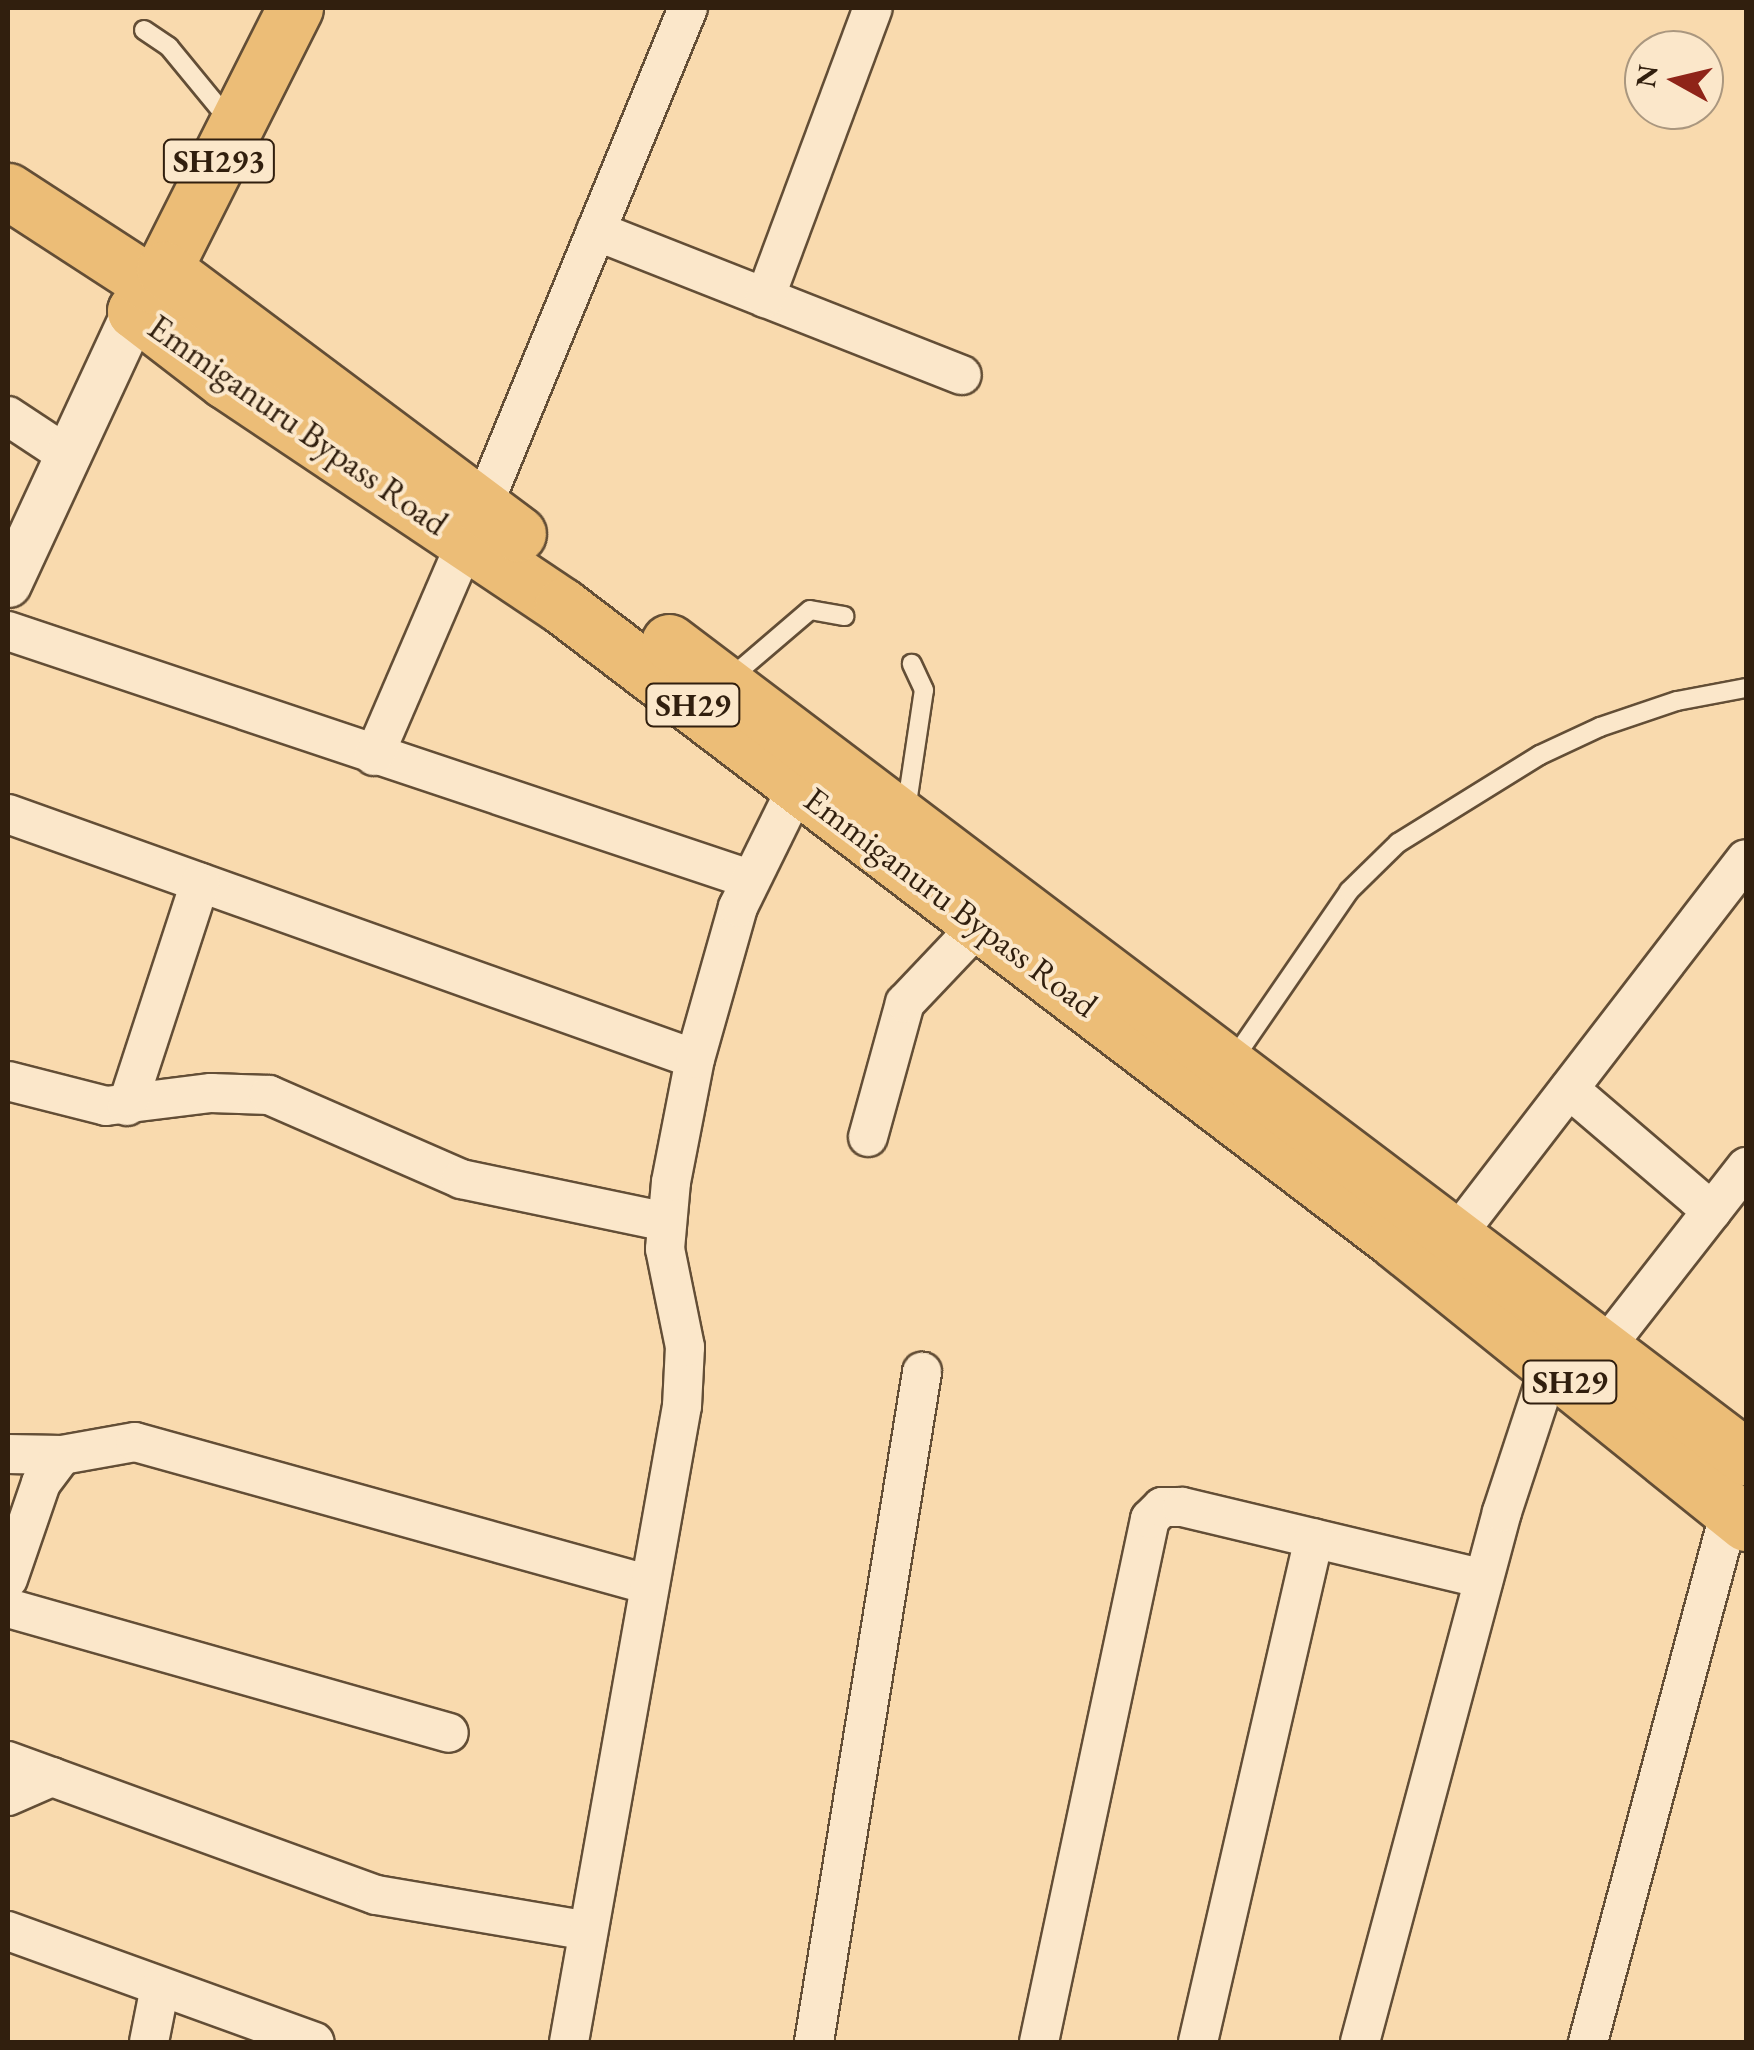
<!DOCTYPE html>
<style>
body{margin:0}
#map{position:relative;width:1754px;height:2050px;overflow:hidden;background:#f9daae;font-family:"EB Garamond",serif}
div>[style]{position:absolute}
.roads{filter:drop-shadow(2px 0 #634e36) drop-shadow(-2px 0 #634e36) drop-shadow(0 2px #634e36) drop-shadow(0 -2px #634e36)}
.service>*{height:18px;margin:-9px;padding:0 9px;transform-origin:9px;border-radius:9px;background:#fbe7ca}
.minor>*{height:38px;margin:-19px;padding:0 19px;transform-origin:19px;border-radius:19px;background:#fbe7ca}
.tertiary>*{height:45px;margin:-22.5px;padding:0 22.5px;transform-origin:22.5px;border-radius:22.5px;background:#fbe7ca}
.primary>*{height:55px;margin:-27.5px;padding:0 27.5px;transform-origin:27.5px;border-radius:27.5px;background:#ecbd77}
span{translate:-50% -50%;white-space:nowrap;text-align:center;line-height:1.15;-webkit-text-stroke:8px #fbe7ca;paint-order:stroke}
.shield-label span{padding:2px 8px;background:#fbe7ca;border:2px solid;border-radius:8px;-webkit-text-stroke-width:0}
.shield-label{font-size:32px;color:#311f0e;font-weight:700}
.street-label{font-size:35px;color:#311f0e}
.frame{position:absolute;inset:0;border:10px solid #311f0e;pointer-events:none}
.north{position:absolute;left:1624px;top:30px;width:100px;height:100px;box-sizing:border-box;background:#fbe7ca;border:2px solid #aa977f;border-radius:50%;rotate:278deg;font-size:28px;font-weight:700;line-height:40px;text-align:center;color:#311f0e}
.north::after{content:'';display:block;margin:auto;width:35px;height:45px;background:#8f2418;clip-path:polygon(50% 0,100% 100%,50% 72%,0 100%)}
</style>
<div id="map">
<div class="roads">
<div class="service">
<div style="left:144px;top:30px;width:30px;rotate:34deg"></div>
<div style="left:169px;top:47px;width:94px;rotate:50.6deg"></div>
<div style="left:727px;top:681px;width:109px;rotate:-40.5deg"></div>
<div style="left:810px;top:610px;width:35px;rotate:10deg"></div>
<div style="left:906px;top:810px;width:121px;rotate:-81.5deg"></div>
<div style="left:924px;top:690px;width:29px;rotate:-115deg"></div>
<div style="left:1233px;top:1060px;width:205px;rotate:-55.5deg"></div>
<div style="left:1349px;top:891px;width:69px;rotate:-44.4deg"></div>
<div style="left:1398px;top:843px;width:167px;rotate:-31.8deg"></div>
<div style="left:1540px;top:755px;width:66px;rotate:-25deg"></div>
<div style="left:1600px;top:727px;width:81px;rotate:-18.7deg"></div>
<div style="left:1677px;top:701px;width:70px;rotate:-10.7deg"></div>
</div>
<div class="minor">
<div style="left:596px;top:231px;width:393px;rotate:21.5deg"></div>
<div style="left:765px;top:298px;width:309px;rotate:-69.6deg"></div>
<div style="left:8px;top:416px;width:71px;rotate:33.5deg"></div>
<div style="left:482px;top:508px;width:541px;rotate:-67.61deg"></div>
<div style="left:8px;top:631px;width:781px;rotate:18.5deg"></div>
<div style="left:374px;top:756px;width:233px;rotate:-66.7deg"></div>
<div style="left:8px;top:814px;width:729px;rotate:19.63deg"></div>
<div style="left:8px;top:1081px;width:101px;rotate:14.3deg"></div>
<div style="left:106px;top:1106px;width:106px;rotate:-7.1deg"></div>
<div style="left:211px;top:1093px;width:58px;rotate:2deg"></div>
<div style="left:269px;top:1095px;width:210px;rotate:23.6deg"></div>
<div style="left:461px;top:1179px;width:209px;rotate:11.8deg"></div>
<div style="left:1569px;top:1089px;width:188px;rotate:40.5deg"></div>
<div style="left:127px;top:1106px;width:235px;rotate:-71.9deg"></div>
<div style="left:868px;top:1137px;width:139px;rotate:-74.6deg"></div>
<div style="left:905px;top:1003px;width:109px;rotate:-46.5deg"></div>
<div style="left:1454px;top:1238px;width:478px;rotate:-52.4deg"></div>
<div style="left:1604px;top:1349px;width:231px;rotate:-52deg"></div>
<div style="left:8px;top:1454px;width:54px;rotate:1.1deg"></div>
<div style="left:8px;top:1579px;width:102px;rotate:-71deg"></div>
<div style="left:41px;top:1483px;width:35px;rotate:-53deg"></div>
<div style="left:62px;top:1455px;width:74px;rotate:-10.1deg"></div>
<div style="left:135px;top:1442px;width:534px;rotate:15.52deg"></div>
<div style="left:8px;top:1608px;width:458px;rotate:15.8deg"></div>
<div style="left:8px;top:1761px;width:392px;rotate:20deg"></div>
<div style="left:376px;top:1895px;width:215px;rotate:9.6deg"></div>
<div style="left:8px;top:1796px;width:48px;rotate:-23.4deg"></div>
<div style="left:8px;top:1931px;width:326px;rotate:19.9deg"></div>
<div style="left:149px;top:2042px;width:56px;rotate:-78.7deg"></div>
<div style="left:569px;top:2042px;width:646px;rotate:-79.93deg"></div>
<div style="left:682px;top:1406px;width:59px;rotate:-87.1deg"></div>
<div style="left:685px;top:1347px;width:100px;rotate:-101.5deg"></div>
<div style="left:665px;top:1249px;width:67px;rotate:-84.9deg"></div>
<div style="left:671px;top:1182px;width:125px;rotate:-79deg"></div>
<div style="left:695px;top:1059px;width:158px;rotate:-74.2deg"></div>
<div style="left:738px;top:907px;width:136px;rotate:-63.8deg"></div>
<div style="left:814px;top:2042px;width:679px;rotate:-80.84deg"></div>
<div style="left:1039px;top:2042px;width:535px;rotate:-78.02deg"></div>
<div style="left:1150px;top:1519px;width:17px;rotate:-45deg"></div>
<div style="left:1162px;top:1507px;width:20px"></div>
<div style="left:1182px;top:1507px;width:310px;rotate:13.4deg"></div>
<div style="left:1198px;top:2042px;width:517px;rotate:-77.04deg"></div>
<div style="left:1360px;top:2042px;width:549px;rotate:-75deg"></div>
<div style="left:1502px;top:1512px;width:154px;rotate:-71.8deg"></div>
<div style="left:1588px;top:2042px;width:550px;rotate:-75.03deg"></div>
</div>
<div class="tertiary">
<div style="left:8px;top:584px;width:301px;rotate:-65.1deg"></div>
</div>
<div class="primary">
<div style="left:295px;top:8px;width:292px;rotate:116.7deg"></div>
<div style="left:164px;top:269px;width:51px;rotate:124.6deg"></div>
<div style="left:135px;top:311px;width:115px;rotate:37.6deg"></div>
<div style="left:226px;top:381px;width:404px;rotate:33.8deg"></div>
<div style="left:562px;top:606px;width:1047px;rotate:37.27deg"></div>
<div style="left:1395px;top:1240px;width:451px;rotate:38.9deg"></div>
<div style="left:8px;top:191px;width:173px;rotate:33deg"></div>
<div style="left:164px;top:269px;width:442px;rotate:36.8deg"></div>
<div style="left:669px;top:642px;width:1351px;rotate:37.12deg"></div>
</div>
</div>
<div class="shield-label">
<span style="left:219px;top:161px">SH293</span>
<span style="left:693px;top:705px">SH29</span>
<span style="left:1570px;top:1382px">SH29</span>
</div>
<div class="street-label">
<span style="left:298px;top:425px;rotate:35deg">Emmiganuru Bypass Road</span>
<span style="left:951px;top:902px;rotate:37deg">Emmiganuru Bypass Road</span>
</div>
<div class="frame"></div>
<div class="north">N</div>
</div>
